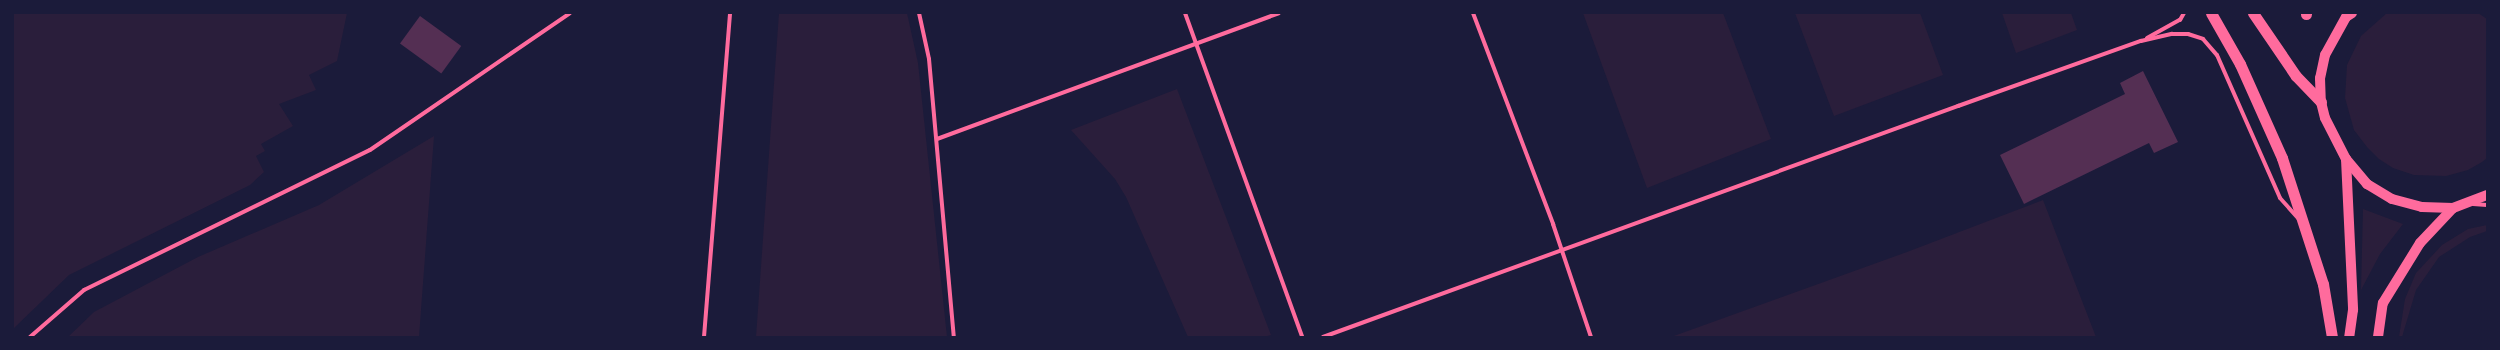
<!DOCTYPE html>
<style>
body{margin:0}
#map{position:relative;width:2500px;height:350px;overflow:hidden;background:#1b1b3a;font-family:Helvetica,sans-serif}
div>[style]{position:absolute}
.green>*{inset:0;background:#2a1e3b}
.building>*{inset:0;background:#542f53;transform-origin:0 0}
.minor>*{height:4px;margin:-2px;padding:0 2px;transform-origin:2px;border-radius:2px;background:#ff6b9d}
.primary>*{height:10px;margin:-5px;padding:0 5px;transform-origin:5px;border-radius:5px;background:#ff6b9d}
.trunk>*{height:11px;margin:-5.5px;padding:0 5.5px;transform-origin:5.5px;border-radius:5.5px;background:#ff6b9d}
span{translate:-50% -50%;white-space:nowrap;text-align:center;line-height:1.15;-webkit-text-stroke:4px #1b1b3a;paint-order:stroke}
.frame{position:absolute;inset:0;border:14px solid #1b1b3a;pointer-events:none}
</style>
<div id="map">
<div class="green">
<div style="clip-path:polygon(13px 13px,347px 13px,337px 61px,309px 75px,316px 90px,279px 104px,293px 126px,261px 144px,265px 151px,256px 156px,264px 172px,250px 185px,69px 275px,13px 329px)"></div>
<div style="clip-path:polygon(779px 13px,907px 13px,918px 63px,947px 337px,756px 337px)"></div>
<div style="clip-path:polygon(1583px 13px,1723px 13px,1771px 139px,1647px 188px)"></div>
<div style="clip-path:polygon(1795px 13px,1920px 13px,1943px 75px,1834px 116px)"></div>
<div style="clip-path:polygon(2002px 13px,2071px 13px,2077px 30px,2016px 53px)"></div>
<div style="clip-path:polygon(2387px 13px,2478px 13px,2487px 19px,2487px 158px,2482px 162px,2468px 170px,2446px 176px,2414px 175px,2393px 168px,2379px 159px,2367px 147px,2354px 130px,2345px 98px,2347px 65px,2361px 36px)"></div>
<div style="clip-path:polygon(1177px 89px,1271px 335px,1264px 337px,1188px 337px,1126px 197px,1115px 179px,1071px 130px)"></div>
<div style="clip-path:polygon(434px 136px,419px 337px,68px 337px,94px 312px,198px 257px,319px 205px)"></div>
<div style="clip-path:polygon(2043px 200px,2096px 337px,1671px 337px,1907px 252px)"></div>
<div style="clip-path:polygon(2363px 209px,2403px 224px,2380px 254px,2361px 290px)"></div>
<div style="clip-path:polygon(2487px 225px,2487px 231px,2470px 237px,2439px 257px,2416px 290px,2402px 337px,2399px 337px,2405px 299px,2416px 273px,2442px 245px,2468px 229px)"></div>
</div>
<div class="building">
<div style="left:420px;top:16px;width:51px;height:34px;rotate:36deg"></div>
<div style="clip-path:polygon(2143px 71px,2178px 142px,2154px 153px,2149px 143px,2024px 204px,2000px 155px,2125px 94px,2120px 83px)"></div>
</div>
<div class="minor">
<div style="left:919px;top:13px;width:47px;rotate:77.7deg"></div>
<div style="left:929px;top:59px;width:279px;rotate:84.9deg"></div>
<div style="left:1185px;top:13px;width:344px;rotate:70.1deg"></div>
<div style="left:1473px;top:13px;width:226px;rotate:69.2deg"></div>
<div style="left:1553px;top:224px;width:119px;rotate:71.4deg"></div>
<div style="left:2147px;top:38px;width:38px;rotate:-29deg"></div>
<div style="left:2180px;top:20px;width:8px;rotate:-60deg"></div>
<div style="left:937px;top:139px;width:364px;rotate:-20.2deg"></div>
<div style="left:2473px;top:204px;width:14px;rotate:4deg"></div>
<div style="left:30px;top:337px;width:72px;rotate:-41deg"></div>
<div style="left:84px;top:290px;width:318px;rotate:-26.1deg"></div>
<div style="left:370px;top:150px;width:242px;rotate:-34.4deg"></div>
<div style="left:704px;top:337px;width:325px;rotate:-85.4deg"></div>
<div style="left:1323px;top:337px;width:676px;rotate:-19.99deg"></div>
<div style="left:1958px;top:106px;width:194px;rotate:-19.6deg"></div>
<div style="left:2141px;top:41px;width:32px;rotate:-13deg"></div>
<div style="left:2172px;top:34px;width:16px"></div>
<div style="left:2188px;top:34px;width:16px;rotate:18deg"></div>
<div style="left:2203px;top:39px;width:21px;rotate:49deg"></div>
<div style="left:2217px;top:55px;width:156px;rotate:66.2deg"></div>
<div style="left:2280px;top:198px;width:27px;rotate:48deg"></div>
</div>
<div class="primary">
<div style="left:2352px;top:13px;width:7px;rotate:146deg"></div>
<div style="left:2346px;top:17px;width:43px;rotate:118.9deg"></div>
<div style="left:2325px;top:55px;width:24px;rotate:102deg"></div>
<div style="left:2320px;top:78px;width:24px;rotate:88deg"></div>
<div style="left:2321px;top:102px;width:16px;rotate:76deg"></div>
<div style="left:2325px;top:118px;width:46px;rotate:62.9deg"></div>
<div style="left:2346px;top:159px;width:33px;rotate:50deg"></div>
<div style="left:2367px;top:184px;width:29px;rotate:31deg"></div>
<div style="left:2392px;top:199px;width:31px;rotate:15deg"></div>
<div style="left:2422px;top:207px;width:31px;rotate:2deg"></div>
<div style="left:2453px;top:208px;width:36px;rotate:-21deg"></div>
<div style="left:2346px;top:159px;width:151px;rotate:87.3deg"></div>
<div style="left:2353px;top:310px;width:27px;rotate:98deg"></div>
<div style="left:2378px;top:337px;width:34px;rotate:-82deg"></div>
<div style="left:2383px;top:303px;width:70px;rotate:-58.3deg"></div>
<div style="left:2420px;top:243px;width:48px;rotate:-46.7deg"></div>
</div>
<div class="trunk">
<div style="left:2211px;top:13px;width:59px;rotate:60.4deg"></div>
<div style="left:2240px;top:64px;width:103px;rotate:65.9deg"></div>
<div style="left:2282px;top:158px;width:133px;rotate:72deg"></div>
<div style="left:2323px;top:284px;width:54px;rotate:80.4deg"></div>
<div style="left:2253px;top:13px;width:76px;rotate:55.7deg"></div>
<div style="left:2296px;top:76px;width:36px;rotate:46deg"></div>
<div style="left:2306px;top:13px;width:1px;rotate:90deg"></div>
</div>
<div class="frame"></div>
</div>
